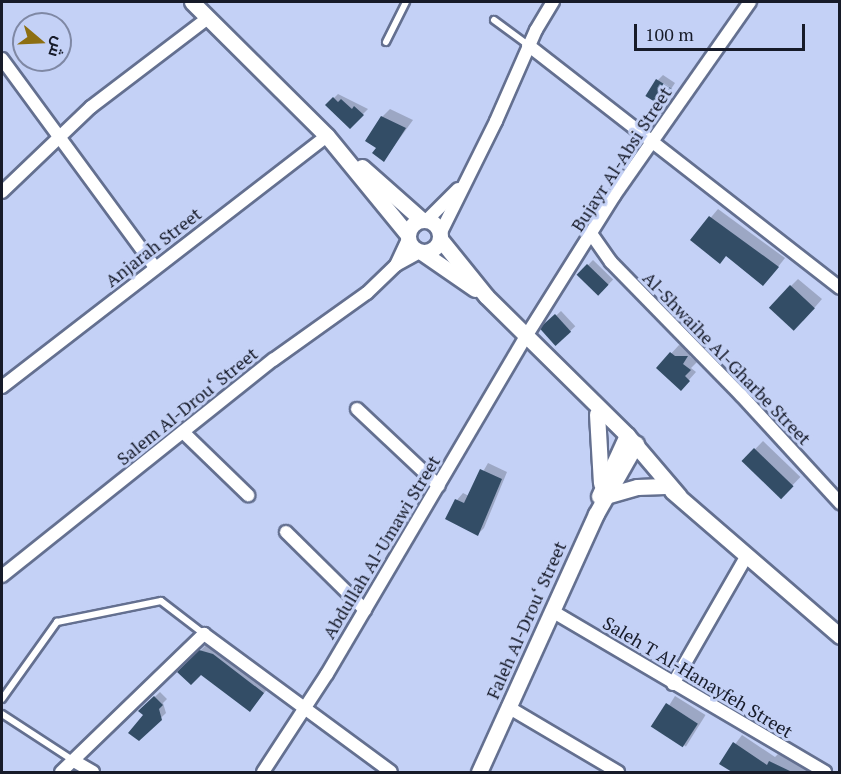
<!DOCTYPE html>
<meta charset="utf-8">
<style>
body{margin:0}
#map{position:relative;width:841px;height:774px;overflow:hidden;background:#c4d1f6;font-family:"PT Serif",Cairo,serif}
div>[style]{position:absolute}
.shadow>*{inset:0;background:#0003;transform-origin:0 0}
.building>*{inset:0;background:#334d66;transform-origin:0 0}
.roads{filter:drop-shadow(2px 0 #647090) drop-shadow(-2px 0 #647090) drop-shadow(0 2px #647090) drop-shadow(0 -2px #647090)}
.service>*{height:6px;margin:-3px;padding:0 3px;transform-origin:3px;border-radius:3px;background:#fff}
.minor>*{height:12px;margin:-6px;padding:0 6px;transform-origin:6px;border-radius:6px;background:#fff}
.tertiary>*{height:15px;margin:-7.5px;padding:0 7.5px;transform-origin:7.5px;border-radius:7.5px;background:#fff}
.tertiary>.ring{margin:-7.5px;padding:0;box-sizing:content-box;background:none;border:15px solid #fff;border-radius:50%}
span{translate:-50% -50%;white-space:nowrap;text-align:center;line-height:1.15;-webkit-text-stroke:6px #c4d1f6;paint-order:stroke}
.street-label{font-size:18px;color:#171b29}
.frame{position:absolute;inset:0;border:3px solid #171b29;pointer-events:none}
.north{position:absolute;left:12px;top:12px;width:60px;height:60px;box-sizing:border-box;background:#c4d1f6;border:2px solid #7f88a4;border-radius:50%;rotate:109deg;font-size:16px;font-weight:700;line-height:24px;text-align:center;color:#171b29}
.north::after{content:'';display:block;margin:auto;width:21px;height:27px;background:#8d6f12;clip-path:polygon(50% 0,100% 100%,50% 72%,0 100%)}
.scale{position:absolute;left:634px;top:24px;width:171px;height:27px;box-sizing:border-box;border:3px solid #171b29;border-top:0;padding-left:8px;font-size:18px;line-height:21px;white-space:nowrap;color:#171b29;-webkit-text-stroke:4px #c4d1f6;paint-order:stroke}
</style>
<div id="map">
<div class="shadow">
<div style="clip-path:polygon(663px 75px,675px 83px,661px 104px,658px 80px)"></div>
<div style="clip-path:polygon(338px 94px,368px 109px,350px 127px,327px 105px)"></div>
<div style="clip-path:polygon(390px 109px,413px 120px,384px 160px,378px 148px,382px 117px)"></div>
<div style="clip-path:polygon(718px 209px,785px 258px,771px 276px,692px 240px)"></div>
<div style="left:593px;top:260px;width:28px;height:21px;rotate:44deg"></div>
<div style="clip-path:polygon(798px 279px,822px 299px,803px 321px,791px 286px)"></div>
<div style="left:561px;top:311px;width:21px;height:26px;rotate:47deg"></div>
<div style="clip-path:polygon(679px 345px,694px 349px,690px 356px,697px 362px,691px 368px,696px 372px,688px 381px,658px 368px)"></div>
<div style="left:763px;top:441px;width:52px;height:28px;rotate:44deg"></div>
<div style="clip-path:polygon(488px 463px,507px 472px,484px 528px,478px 534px,447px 519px,457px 500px,463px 493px,469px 496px)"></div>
<div style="clip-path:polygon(211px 640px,274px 681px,250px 710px,201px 673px,179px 672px)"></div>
<div style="clip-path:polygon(160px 692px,167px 699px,163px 703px,166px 713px,139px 739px,145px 715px,140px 711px)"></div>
<div style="left:675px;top:696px;width:36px;height:37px;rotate:32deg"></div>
<div style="clip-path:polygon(742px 735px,775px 757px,778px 754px,814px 772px,735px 772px,721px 763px)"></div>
</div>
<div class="building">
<div style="left:656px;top:79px;width:19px;height:20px;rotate:32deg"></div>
<div style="clip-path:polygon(333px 97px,338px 102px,341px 99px,352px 109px,354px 106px,364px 115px,350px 129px,325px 105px)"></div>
<div style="clip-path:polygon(381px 116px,406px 128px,384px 162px,372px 153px,376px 148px,365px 141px)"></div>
<div style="clip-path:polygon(709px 216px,779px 267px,763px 286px,726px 256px,720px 264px,690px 240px)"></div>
<div style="left:587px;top:264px;width:30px;height:15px;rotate:44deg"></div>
<div style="left:790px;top:285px;width:34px;height:31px;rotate:43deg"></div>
<div style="left:555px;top:314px;width:24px;height:21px;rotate:48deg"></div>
<div style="clip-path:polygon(670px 352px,675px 356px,688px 356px,683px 364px,691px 370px,685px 376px,690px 381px,681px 391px,656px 368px)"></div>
<div style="left:754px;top:448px;width:55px;height:18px;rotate:44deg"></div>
<div style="clip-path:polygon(480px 469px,502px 479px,478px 536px,445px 519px,455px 499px,464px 503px)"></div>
<div style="clip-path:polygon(199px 650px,213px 654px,264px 693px,250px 712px,201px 675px,191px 685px,177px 672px)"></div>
<div style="clip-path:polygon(154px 696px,163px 705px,159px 709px,162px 720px,139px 741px,128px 733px,143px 715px,138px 711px)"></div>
<div style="left:666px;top:703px;width:38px;height:28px;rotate:33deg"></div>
<div style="clip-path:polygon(733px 742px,767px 765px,769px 761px,792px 772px,732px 772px,719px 764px)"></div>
</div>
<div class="roads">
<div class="service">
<div style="left:494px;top:20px;width:42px;rotate:36.3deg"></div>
<div style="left:386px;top:42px;width:45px;rotate:-63.4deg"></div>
<div style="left:2px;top:699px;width:95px;rotate:-54.5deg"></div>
<div style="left:57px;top:622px;width:106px;rotate:-11.4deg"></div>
<div style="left:161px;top:601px;width:54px;rotate:37.5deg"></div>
<div style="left:2px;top:714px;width:86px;rotate:33.1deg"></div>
</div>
<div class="minor">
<div style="left:528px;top:45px;width:395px;rotate:37.9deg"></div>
<div style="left:2px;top:59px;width:258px;rotate:53.7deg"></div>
<div style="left:2px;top:192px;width:123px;rotate:-43.7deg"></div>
<div style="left:91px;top:107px;width:147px;rotate:-37.3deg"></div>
<div style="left:427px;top:220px;width:44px;rotate:-45deg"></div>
<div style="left:440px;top:234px;width:126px;rotate:-63.6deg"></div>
<div style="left:496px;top:121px;width:99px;rotate:-66.3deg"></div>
<div style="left:536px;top:30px;width:33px;rotate:-59deg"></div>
<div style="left:592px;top:235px;width:33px;rotate:55deg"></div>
<div style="left:611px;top:262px;width:186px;rotate:45.7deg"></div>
<div style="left:741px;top:395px;width:147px;rotate:47.5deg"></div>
<div style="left:396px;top:265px;width:29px;rotate:-65deg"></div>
<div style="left:2px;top:387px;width:411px;rotate:-37.7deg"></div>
<div style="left:357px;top:409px;width:112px;rotate:43.2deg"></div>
<div style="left:183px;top:432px;width:91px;rotate:44.1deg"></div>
<div style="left:286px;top:532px;width:111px;rotate:44.6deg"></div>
<div style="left:2px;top:576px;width:347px;rotate:-38.6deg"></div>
<div style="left:273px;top:360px;width:115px;rotate:-35.5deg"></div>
<div style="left:367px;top:293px;width:40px;rotate:-44deg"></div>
<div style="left:396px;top:265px;width:26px;rotate:-29deg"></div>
<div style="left:552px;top:611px;width:317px;rotate:30.5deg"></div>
<div style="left:673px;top:684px;width:146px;rotate:-60.1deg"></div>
<div style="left:508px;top:707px;width:128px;rotate:30.6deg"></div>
<div style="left:74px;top:761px;width:22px;rotate:30deg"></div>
<div style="left:61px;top:772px;width:199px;rotate:-44deg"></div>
<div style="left:204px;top:634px;width:232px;rotate:36.4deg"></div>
<div style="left:263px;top:772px;width:117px;rotate:-56.9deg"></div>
<div style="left:327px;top:674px;width:390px;rotate:-59.5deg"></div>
<div style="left:525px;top:338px;width:168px;rotate:-57.9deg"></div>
<div style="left:614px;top:196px;width:237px;rotate:-55deg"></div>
</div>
<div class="tertiary">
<div style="left:192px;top:2px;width:190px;rotate:44.8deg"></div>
<div style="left:327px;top:136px;width:128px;rotate:50.7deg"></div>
<div style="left:362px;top:167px;width:80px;rotate:41.5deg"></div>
<div class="ring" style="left:408px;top:220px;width:17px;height:17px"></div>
<div style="left:440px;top:239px;width:73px;rotate:51.1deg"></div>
<div style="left:486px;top:296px;width:198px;rotate:44.6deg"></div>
<div style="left:627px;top:435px;width:80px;rotate:49.6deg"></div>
<div style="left:423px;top:253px;width:63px;rotate:34.7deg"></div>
<div style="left:597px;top:414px;width:69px;rotate:86.7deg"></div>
<div style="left:672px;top:491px;width:222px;rotate:40.8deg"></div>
<div style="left:609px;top:495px;width:29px;rotate:-16deg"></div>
<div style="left:637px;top:487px;width:28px;rotate:-2deg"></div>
<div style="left:599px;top:496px;width:67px;rotate:-65.3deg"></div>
<div style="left:479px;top:772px;width:283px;rotate:-65.6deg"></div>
<div style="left:596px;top:514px;width:81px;rotate:-60.3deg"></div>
</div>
</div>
<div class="street-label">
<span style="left:621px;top:159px;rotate:-57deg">Bujayr Al-Absi Street</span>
<span style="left:153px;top:247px;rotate:-38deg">Anjarah Street</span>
<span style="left:727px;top:358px;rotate:46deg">Al-Shwaihe Al-Gharbe Street</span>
<span style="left:187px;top:406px;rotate:-39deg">Salem Al-Drou‘ Street</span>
<span style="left:381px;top:547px;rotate:-59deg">Abdullah Al-Umawi Street</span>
<span style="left:526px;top:620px;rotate:-66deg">Faleh Al-Drou‘ Street</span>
<span style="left:698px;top:677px;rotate:31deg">Saleh T Al-Hanayfeh Street</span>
</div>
<div class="frame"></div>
<div class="north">ش</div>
<div class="scale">100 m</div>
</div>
